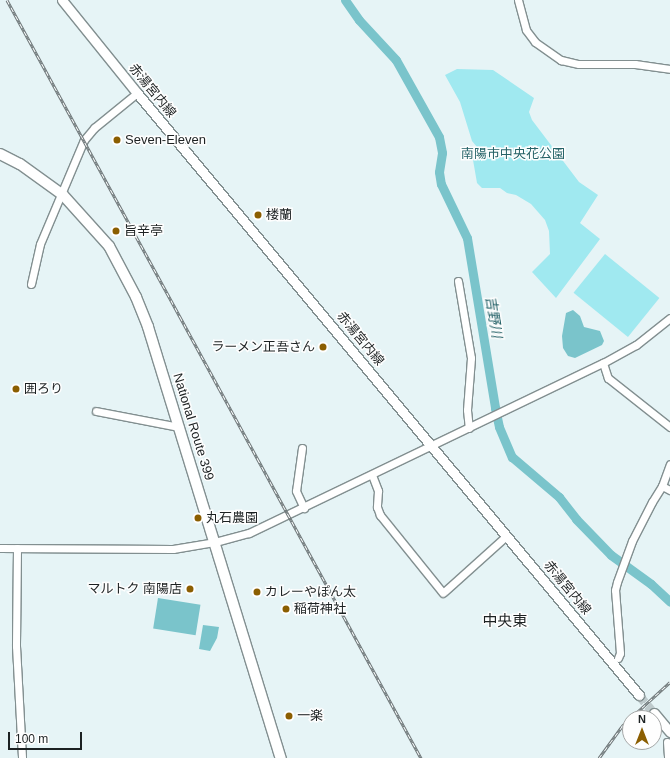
<!DOCTYPE html>
<meta charset="utf-8">
<style>
body{margin:0}
#map{position:relative;width:670px;height:758px;overflow:hidden;background:#e6f4f6;font-family:Helvetica,"Noto Sans JP",sans-serif}
div>[style]{position:absolute}
.green>*{inset:0;background:#a0e9f0;transform-origin:0 0}
.water>*{inset:0;background:#7ac4cb;transform-origin:0 0}
.river>*{height:9px;margin:-4.5px;padding:0 4.5px;transform-origin:4.5px;border-radius:4.5px;background:#7ac4cb}
.major-tunnel>*{height:9px;margin-top:-4.5px;transform-origin:0;background:repeating-linear-gradient(90deg,#becacc 0 9px,transparent 0 13.5px)}
.roads{filter:drop-shadow(1px 0 #828f90) drop-shadow(-1px 0 #828f90) drop-shadow(0 1px #828f90) drop-shadow(0 -1px #828f90)}
.minor>*{height:7px;margin:-3.5px;padding:0 3.5px;transform-origin:3.5px;border-radius:3.5px;background:#fff}
.major>*{height:9px;margin:-4.5px;padding:0 4.5px;transform-origin:4.5px;border-radius:4.5px;background:#fff}
.highway>*{height:10px;margin:-5px;padding:0 5px;transform-origin:5px;border-radius:5px;background:#fff}
.rail>*{height:3px;margin-top:-1.5px;transform-origin:0;background:repeating-linear-gradient(90deg,#fefefe 0 4.5px,#6e7678 0 9px);box-sizing:border-box;border-block:1px solid #6e7678}
.dots>*{width:11px;height:11px;translate:-50% -50%;box-sizing:border-box;border:2px solid #fefefe;border-radius:50%}
span{translate:-50% -50%;white-space:nowrap;text-align:center;line-height:1.15;-webkit-text-stroke:3px #fefefe;paint-order:stroke}
.street-label{font-size:13px;color:#1c2122}
.poi-label{font-size:13px;color:#1c2122}
.left{translate:0 -50%;text-align:left}
.right{translate:-100% -50%;text-align:right}
.park-label{font-size:13px;color:#246267}
.water-label{font-size:14px;color:#226066;font-style:italic}
.quarter-label{font-size:15px;color:#1c2122}
.north{position:absolute;left:622px;top:710px;width:40px;height:40px;box-sizing:border-box;background:#fefefe;border:1px solid #a4a6a6;border-radius:50%;rotate:0deg;font-size:11px;font-weight:700;line-height:16px;text-align:center;color:#1c2122}
.north::after{content:'';display:block;margin:auto;width:14px;height:18px;background:#8b5e01;clip-path:polygon(50% 0,100% 100%,50% 72%,0 100%)}
.scale{position:absolute;left:8px;top:732px;width:74px;height:18px;box-sizing:border-box;border:2px solid #1c2122;border-top:0;padding-left:5px;font-size:12px;line-height:14px;white-space:nowrap;color:#1c2122;-webkit-text-stroke:3px #fefefe;paint-order:stroke}
</style>
<div id="map">
<div class="green">
<div style="clip-path:polygon(457px 69px,493px 70px,534px 98px,529px 112px,532px 120px,579px 182px,598px 195px,580px 223px,600px 239px,556px 298px,532px 272px,550px 254px,549px 231px,545px 220px,531px 204px,516px 195px,507px 193px,500px 188px,482px 188px,477px 183px,473px 160px,477px 147px,472px 141px,460px 102px,445px 75px)"></div>
<div style="left:605px;top:254px;width:70px;height:50px;rotate:39deg"></div>
</div>
<div class="water">
<div style="clip-path:polygon(573px 310px,580px 316px,584px 327px,600px 331px,604px 341px,602px 345px,575px 358px,568px 356px,563px 348px,562px 336px,566px 313px)"></div>
<div style="left:158px;top:598px;width:43px;height:31px;rotate:9deg"></div>
<div style="clip-path:polygon(203px 625px,219px 627px,217px 638px,210px 651px,199px 649px)"></div>
</div>
<div class="river">
<div style="left:345px;top:0;width:24px;rotate:55deg"></div>
<div style="left:359px;top:20px;width:54px;rotate:47.2deg"></div>
<div style="left:396px;top:60px;width:88px;rotate:60.8deg"></div>
<div style="left:439px;top:137px;width:16px;rotate:79deg"></div>
<div style="left:442px;top:153px;width:19px;rotate:99deg"></div>
<div style="left:439px;top:172px;width:12px;rotate:81deg"></div>
<div style="left:441px;top:184px;width:60px;rotate:64.3deg"></div>
<div style="left:467px;top:238px;width:172px;rotate:80.6deg"></div>
<div style="left:495px;top:408px;width:19px;rotate:78deg"></div>
<div style="left:499px;top:427px;width:33px;rotate:67deg"></div>
<div style="left:512px;top:457px;width:62px;rotate:40.4deg"></div>
<div style="left:559px;top:497px;width:28px;rotate:52deg"></div>
<div style="left:576px;top:519px;width:50px;rotate:45.8deg"></div>
<div style="left:611px;top:555px;width:49px;rotate:35.9deg"></div>
<div style="left:651px;top:584px;width:26px;rotate:43deg"></div>
</div>
<div class="major-tunnel">
<div style="left:639px;top:695px;width:23px;rotate:50deg"></div>
</div>
<div class="roads">
<div class="minor">
<div style="left:518px;top:0;width:31px;rotate:75deg"></div>
<div style="left:526px;top:30px;width:15px;rotate:53deg"></div>
<div style="left:535px;top:42px;width:32px;rotate:35deg"></div>
<div style="left:561px;top:60px;width:18px;rotate:13deg"></div>
<div style="left:579px;top:64px;width:56px"></div>
<div style="left:635px;top:64px;width:35px;rotate:8deg"></div>
<div style="left:458px;top:281px;width:78px;rotate:80.4deg"></div>
<div style="left:471px;top:358px;width:52px;rotate:94.4deg"></div>
<div style="left:467px;top:410px;width:18px;rotate:84deg"></div>
<div style="left:31px;top:284px;width:41px;rotate:-77.3deg"></div>
<div style="left:40px;top:244px;width:113px;rotate:-67.1deg"></div>
<div style="left:84px;top:140px;width:16px;rotate:-50deg"></div>
<div style="left:94px;top:128px;width:55px;rotate:-39.1deg"></div>
<div style="left:603px;top:363px;width:16px;rotate:72deg"></div>
<div style="left:608px;top:378px;width:79px;rotate:38.3deg"></div>
<div style="left:96px;top:411px;width:85px;rotate:10.9deg"></div>
<div style="left:302px;top:448px;width:43px;rotate:97.9deg"></div>
<div style="left:296px;top:491px;width:19px;rotate:65deg"></div>
<div style="left:372px;top:475px;width:17px;rotate:69deg"></div>
<div style="left:378px;top:491px;width:16px;rotate:94deg"></div>
<div style="left:377px;top:507px;width:9px;rotate:69deg"></div>
<div style="left:380px;top:515px;width:100px;rotate:51.1deg"></div>
<div style="left:662px;top:486px;width:23px;rotate:-70deg"></div>
<div style="left:0;top:548px;width:173px;rotate:0.3deg"></div>
<div style="left:173px;top:549px;width:43px;rotate:-9.5deg"></div>
<div style="left:215px;top:542px;width:35px;rotate:-15deg"></div>
<div style="left:249px;top:533px;width:393px;rotate:-25.7deg"></div>
<div style="left:603px;top:363px;width:38px;rotate:-29deg"></div>
<div style="left:636px;top:345px;width:43px;rotate:-38.5deg"></div>
<div style="left:17px;top:548px;width:98px;rotate:90.6deg"></div>
<div style="left:16px;top:646px;width:112px;rotate:86.9deg"></div>
<div style="left:445px;top:591px;width:82px;rotate:-42deg"></div>
<div style="left:618px;top:658px;width:5px;rotate:-68deg"></div>
<div style="left:620px;top:653px;width:63px;rotate:-94.5deg"></div>
<div style="left:615px;top:590px;width:8px;rotate:-76deg"></div>
<div style="left:617px;top:582px;width:44px;rotate:-69.9deg"></div>
<div style="left:632px;top:541px;width:44px;rotate:-62.9deg"></div>
<div style="left:652px;top:502px;width:19px;rotate:-58deg"></div>
<div style="left:662px;top:486px;width:9px;rotate:27deg"></div>
<div style="left:667px;top:742px;width:16px;rotate:86deg"></div>
</div>
<div class="major">
<div style="left:62px;top:0;width:119px;rotate:51.1deg"></div>
<div style="left:137px;top:93px;width:784px;rotate:50.18deg"></div>
<div style="left:654px;top:713px;width:25px;rotate:50deg"></div>
</div>
<div class="highway">
<div style="left:0;top:154px;width:22px;rotate:27deg"></div>
<div style="left:20px;top:164px;width:53px;rotate:35.8deg"></div>
<div style="left:63px;top:195px;width:69px;rotate:48deg"></div>
<div style="left:109px;top:246px;width:58px;rotate:62.1deg"></div>
<div style="left:136px;top:297px;width:32px;rotate:68deg"></div>
<div style="left:148px;top:327px;width:451px;rotate:72.9deg"></div>
</div>
</div>
<div class="rail">
<div style="left:7px;top:0;width:864px;rotate:61.36deg"></div>
<div style="left:599px;top:758px;width:39px;rotate:-54deg"></div>
<div style="left:622px;top:726px;width:65px;rotate:-42.5deg"></div>
</div>
<div class="dots">
<div style="left:117px;top:140px;background:#8b5e01"></div>
<div style="left:258px;top:215px;background:#8b5e01"></div>
<div style="left:116px;top:231px;background:#8b5e01"></div>
<div style="left:323px;top:347px;background:#8b5e01"></div>
<div style="left:16px;top:389px;background:#8b5e01"></div>
<div style="left:198px;top:518px;background:#8b5e01"></div>
<div style="left:190px;top:589px;background:#8b5e01"></div>
<div style="left:257px;top:592px;background:#8b5e01"></div>
<div style="left:286px;top:609px;background:#8b5e01"></div>
<div style="left:289px;top:716px;background:#8b5e01"></div>
</div>
<div class="street-label">
<span style="left:152px;top:91px;rotate:50deg">赤湯宮内線</span>
<span style="left:360px;top:339px;rotate:50deg">赤湯宮内線</span>
<span style="left:193px;top:427px;rotate:73deg">National Route 399</span>
<span style="left:567px;top:588px;rotate:50deg">赤湯宮内線</span>
</div>
<div class="poi-label">
<span class="left" style="left:125px;top:140px">Seven-Eleven</span>
<span class="left" style="left:266px;top:215px">楼蘭</span>
<span class="left" style="left:124px;top:231px">旨辛亭</span>
<span class="right" style="left:315px;top:347px">ラーメン正吾さん</span>
<span class="left" style="left:24px;top:389px">囲ろり</span>
<span class="left" style="left:206px;top:518px">丸石農園</span>
<span class="right" style="left:182px;top:589px">マルトク 南陽店</span>
<span class="left" style="left:265px;top:592px">カレーやぽん太</span>
<span class="left" style="left:294px;top:609px">稲荷神社</span>
<span class="left" style="left:297px;top:716px">一楽</span>
</div>
<div class="park-label">
<span style="left:513px;top:154px">南陽市中央花公園</span>
</div>
<div class="water-label">
<span style="left:494px;top:317px;rotate:81deg">吉野川</span>
</div>
<div class="quarter-label">
<span style="left:505px;top:621px">中央東</span>
</div>
<div class="north">N</div>
<div class="scale">100 m</div>
</div>
